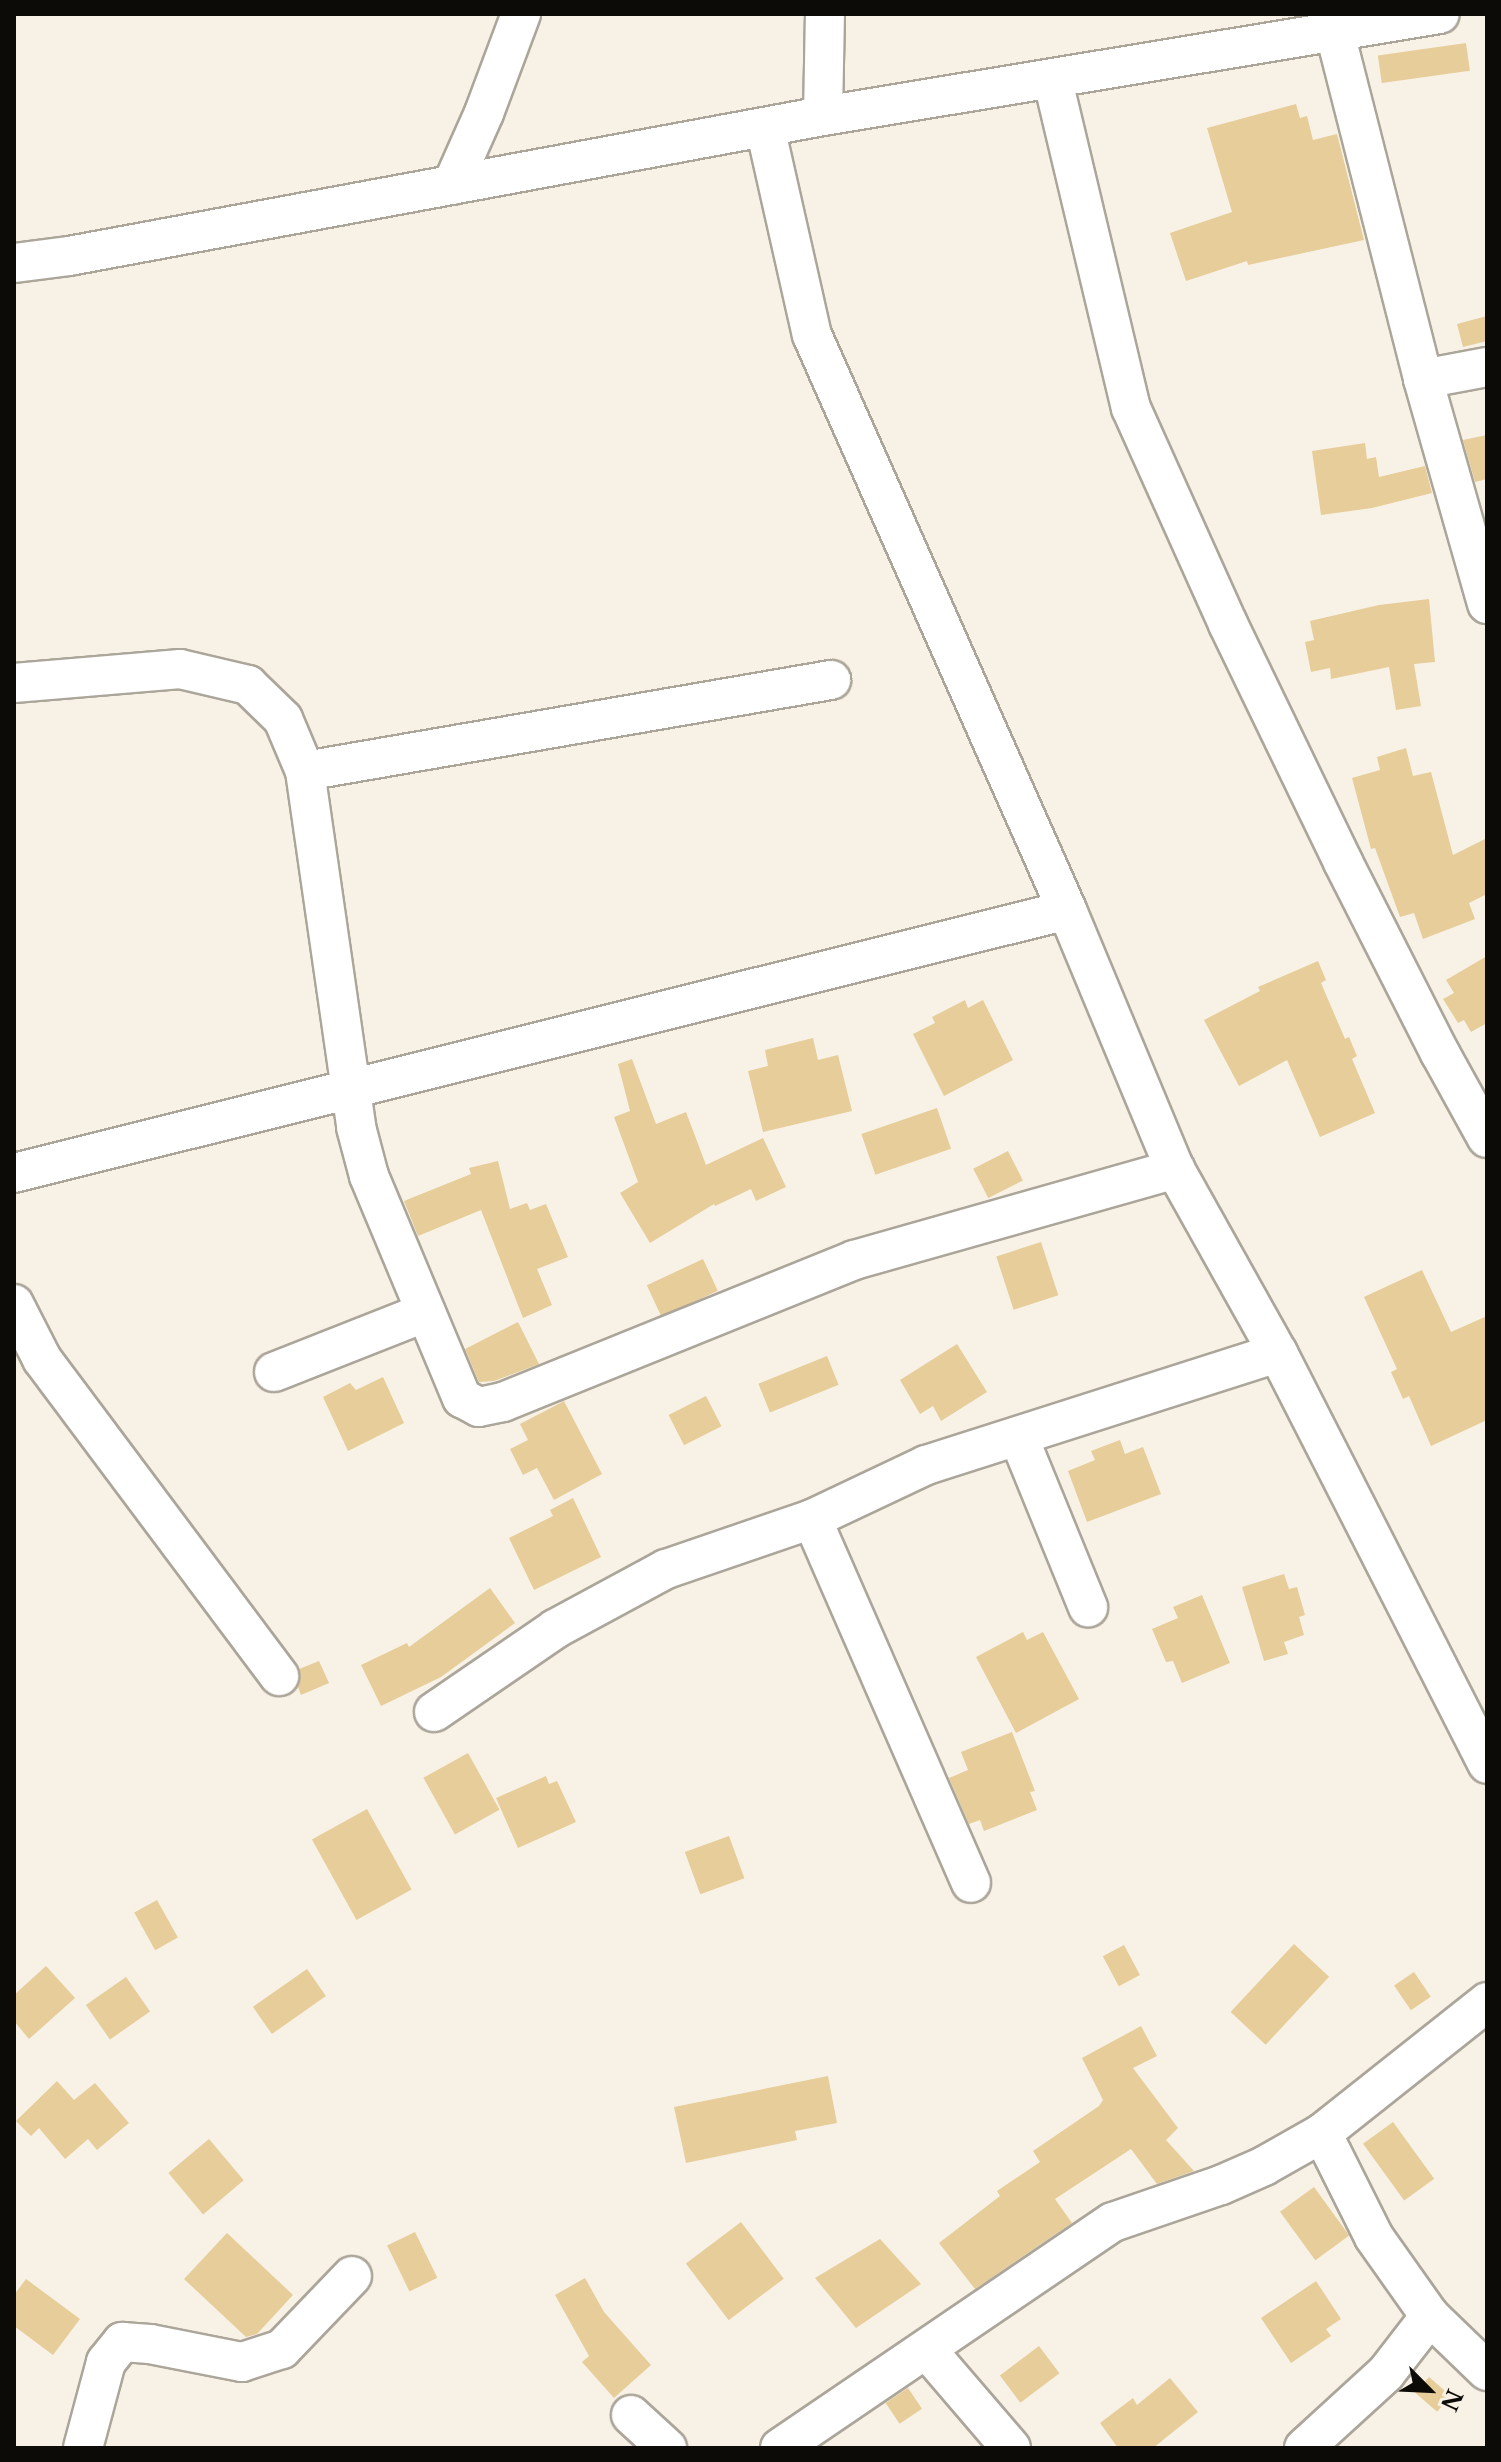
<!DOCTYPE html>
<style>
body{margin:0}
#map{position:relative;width:1501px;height:2462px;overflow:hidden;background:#f8f2e6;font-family:"Libre Baskerville",serif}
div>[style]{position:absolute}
.building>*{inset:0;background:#e6cd99;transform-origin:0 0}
.roads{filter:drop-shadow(2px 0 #aba59a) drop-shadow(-2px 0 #aba59a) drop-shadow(0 2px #aba59a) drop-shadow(0 -2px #aba59a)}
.minor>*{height:38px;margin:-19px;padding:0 19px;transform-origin:19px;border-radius:19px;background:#fff}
span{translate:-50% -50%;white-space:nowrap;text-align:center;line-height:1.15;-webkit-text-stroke:6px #f8f2e6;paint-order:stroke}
.frame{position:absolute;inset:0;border:16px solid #0d0b07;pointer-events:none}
.north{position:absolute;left:1389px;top:2350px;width:80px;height:80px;-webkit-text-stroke:6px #f8f2e6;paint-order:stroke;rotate:114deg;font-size:22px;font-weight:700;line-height:32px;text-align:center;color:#0d0b07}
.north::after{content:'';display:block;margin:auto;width:28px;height:36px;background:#0d0b07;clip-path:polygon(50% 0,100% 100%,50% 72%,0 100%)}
</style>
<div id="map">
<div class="building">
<div style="left:1466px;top:43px;width:28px;height:89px;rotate:82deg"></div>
<div style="clip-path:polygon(1296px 104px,1300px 118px,1307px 116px,1313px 140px,1337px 134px,1364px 240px,1248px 265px,1247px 261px,1186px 281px,1170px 233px,1232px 212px,1207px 128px)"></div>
<div style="clip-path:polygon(1487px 316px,1487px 341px,1463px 347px,1457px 324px)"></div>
<div style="clip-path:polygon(1487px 435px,1487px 479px,1475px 482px,1463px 440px)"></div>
<div style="clip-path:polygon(1365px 443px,1367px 459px,1376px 457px,1379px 477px,1425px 466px,1432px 493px,1372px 508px,1321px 515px,1312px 451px)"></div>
<div style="clip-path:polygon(1429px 599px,1435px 662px,1414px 664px,1421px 706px,1396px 710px,1389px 667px,1331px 679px,1330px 668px,1311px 672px,1305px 642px,1314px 640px,1310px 621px,1379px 605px)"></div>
<div style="clip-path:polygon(1406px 748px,1413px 776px,1431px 772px,1453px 855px,1487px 838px,1487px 894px,1469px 903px,1475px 919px,1423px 939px,1414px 913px,1400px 917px,1375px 848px,1371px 849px,1352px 778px,1380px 770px,1377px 757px)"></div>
<div style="clip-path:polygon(1487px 956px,1487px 1023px,1471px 1032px,1464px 1020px,1458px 1023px,1443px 999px,1454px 993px,1446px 980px)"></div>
<div style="clip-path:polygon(1318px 961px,1326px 980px,1321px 983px,1345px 1039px,1349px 1037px,1357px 1056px,1352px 1059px,1375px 1113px,1320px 1137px,1287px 1060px,1239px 1086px,1204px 1020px,1260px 991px,1258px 987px)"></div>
<div style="clip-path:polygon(965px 1000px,968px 1008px,983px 1000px,1013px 1060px,944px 1096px,913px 1034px,935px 1023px,932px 1017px)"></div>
<div style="clip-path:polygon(813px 1038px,818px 1060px,838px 1055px,852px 1111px,763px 1132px,748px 1071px,768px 1066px,765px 1050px)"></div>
<div style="clip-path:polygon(632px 1059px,656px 1124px,686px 1112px,706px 1165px,763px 1138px,786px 1187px,756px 1201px,751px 1189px,715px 1206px,714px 1204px,650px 1243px,620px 1193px,638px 1182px,614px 1117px,630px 1111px,618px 1064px)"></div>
<div style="left:937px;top:1108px;width:43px;height:80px;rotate:71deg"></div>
<div style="left:1008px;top:1151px;width:33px;height:39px;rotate:63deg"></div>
<div style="clip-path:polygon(498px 1161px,510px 1209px,527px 1203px,530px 1210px,546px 1204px,568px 1257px,537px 1269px,552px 1305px,523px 1318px,481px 1210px,418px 1236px,404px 1201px,471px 1174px,469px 1168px)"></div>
<div style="left:1041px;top:1242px;width:56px;height:47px;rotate:72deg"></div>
<div style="left:703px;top:1259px;width:35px;height:62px;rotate:65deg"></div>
<div style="clip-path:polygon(1422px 1270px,1451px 1332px,1487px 1316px,1487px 1420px,1431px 1446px,1409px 1396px,1403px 1399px,1391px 1372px,1397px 1369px,1364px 1297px)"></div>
<div style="clip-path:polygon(518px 1322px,539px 1364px,494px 1381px,479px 1382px,465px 1349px)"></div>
<div style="clip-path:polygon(957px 1344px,987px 1392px,941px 1421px,933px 1406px,920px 1414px,900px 1380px)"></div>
<div style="left:827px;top:1356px;width:31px;height:74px;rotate:68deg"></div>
<div style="clip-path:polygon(383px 1377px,404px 1423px,348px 1451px,323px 1397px,350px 1383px,356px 1390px)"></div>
<div style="left:706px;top:1396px;width:34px;height:42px;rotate:63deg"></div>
<div style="clip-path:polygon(564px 1401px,602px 1474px,554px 1500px,537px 1468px,523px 1475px,510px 1449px,528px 1440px,520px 1424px)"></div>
<div style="clip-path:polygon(1120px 1440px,1125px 1454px,1143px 1447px,1161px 1494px,1087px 1522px,1068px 1471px,1095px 1460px,1091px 1451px)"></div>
<div style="clip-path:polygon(573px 1498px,601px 1557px,534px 1590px,509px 1538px,553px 1516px,550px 1510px)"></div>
<div style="clip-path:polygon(1284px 1574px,1289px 1589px,1297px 1587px,1305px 1615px,1299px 1617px,1304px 1635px,1284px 1642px,1288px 1654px,1264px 1661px,1242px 1587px)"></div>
<div style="clip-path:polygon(490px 1588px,515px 1623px,441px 1677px,381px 1706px,361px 1665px,407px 1643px,409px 1647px)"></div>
<div style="clip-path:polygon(1202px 1595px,1230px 1663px,1182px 1683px,1173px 1661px,1166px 1662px,1152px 1629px,1178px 1618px,1173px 1607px)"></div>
<div style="clip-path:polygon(1023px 1632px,1027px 1640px,1043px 1632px,1079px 1699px,1016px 1733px,976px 1657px)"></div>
<div style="clip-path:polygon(319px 1661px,329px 1683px,301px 1695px,298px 1687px,299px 1669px)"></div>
<div style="clip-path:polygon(1012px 1732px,1035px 1791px,1030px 1792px,1037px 1810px,984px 1831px,980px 1820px,969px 1824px,949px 1778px,968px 1770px,961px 1752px)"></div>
<div style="left:468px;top:1753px;width:65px;height:51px;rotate:61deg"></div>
<div style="clip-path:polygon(546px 1776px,549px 1784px,557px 1781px,576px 1822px,518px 1848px,496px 1798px)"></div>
<div style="left:367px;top:1809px;width:92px;height:63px;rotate:61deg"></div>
<div style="left:729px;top:1836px;width:45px;height:47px;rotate:70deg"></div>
<div style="left:157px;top:1900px;width:43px;height:26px;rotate:61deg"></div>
<div style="left:1294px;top:1944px;width:48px;height:93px;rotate:43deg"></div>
<div style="left:1124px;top:1945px;width:34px;height:24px;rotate:62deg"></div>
<div style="clip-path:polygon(46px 1966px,75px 1998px,29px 2039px,14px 2021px,14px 1995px)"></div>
<div style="left:307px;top:1969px;width:33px;height:66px;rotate:55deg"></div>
<div style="left:1414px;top:1972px;width:30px;height:24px;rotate:56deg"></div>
<div style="left:126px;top:1977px;width:42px;height:49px;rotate:55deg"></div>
<div style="clip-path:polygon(1141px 2026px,1157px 2056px,1133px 2068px,1178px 2128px,1166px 2140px,1194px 2171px,1157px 2184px,1131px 2149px,1055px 2199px,1072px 2223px,975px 2289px,939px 2243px,1000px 2196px,997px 2191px,1040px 2162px,1033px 2151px,1099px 2106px,1103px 2100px,1082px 2058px)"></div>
<div style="clip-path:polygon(828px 2076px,837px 2123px,795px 2131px,797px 2140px,686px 2163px,674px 2107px)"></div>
<div style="clip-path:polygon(57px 2081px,74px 2100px,95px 2083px,129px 2123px,97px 2150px,88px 2139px,65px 2159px,39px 2128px,31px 2136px,16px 2121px)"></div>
<div style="left:1393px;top:2122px;width:70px;height:37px;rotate:54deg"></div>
<div style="left:209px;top:2139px;width:54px;height:53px;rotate:50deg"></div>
<div style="left:1314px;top:2187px;width:60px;height:42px;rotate:54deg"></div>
<div style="left:741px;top:2222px;width:71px;height:69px;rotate:53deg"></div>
<div style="left:415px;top:2232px;width:51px;height:31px;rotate:64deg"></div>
<div style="clip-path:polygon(227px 2233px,293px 2295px,257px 2334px,246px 2337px,184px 2279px)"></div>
<div style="clip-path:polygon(880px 2239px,921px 2284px,856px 2328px,815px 2278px)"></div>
<div style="clip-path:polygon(585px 2278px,604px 2312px,651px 2365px,614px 2398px,582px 2362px,589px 2356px,555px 2295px)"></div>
<div style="clip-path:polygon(26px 2279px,80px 2319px,53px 2355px,14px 2326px,14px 2295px)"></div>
<div style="clip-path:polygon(1316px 2281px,1341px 2319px,1326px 2329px,1331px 2336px,1291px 2363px,1261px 2318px)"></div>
<div style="left:1039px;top:2346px;width:34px;height:49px;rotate:53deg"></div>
<div style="left:1429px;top:2377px;width:29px;height:21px;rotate:41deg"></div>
<div style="clip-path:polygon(1170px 2378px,1198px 2412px,1153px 2448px,1118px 2448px,1100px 2423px,1133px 2398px,1137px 2405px)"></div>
<div style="left:908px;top:2388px;width:25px;height:27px;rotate:56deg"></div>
</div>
<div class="roads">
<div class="minor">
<div style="left:1335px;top:33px;width:357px;rotate:75.7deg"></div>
<div style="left:1423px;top:379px;width:234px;rotate:74.1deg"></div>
<div style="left:1053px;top:81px;width:336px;rotate:76.6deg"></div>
<div style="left:1131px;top:408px;width:237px;rotate:65.8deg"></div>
<div style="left:1228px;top:624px;width:264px;rotate:64.2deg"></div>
<div style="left:1343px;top:862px;width:214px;rotate:63.1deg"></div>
<div style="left:1440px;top:1053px;width:97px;rotate:61.1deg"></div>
<div style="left:823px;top:116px;width:102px;rotate:-88.9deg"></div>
<div style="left:765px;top:127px;width:213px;rotate:77.3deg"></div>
<div style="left:812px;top:335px;width:629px;rotate:66.08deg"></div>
<div style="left:1067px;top:910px;width:281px;rotate:67.4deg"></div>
<div style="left:1175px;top:1169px;width:211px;rotate:60.8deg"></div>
<div style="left:1278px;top:1353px;width:461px;rotate:63deg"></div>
<div style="left:452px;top:185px;width:79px;rotate:-66deg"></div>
<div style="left:484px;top:113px;width:106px;rotate:-69.5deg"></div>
<div style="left:14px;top:263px;width:55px;rotate:-7.3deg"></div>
<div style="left:69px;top:256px;width:767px;rotate:-10.52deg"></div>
<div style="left:823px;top:116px;width:625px;rotate:-9.39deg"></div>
<div style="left:1423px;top:379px;width:65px;rotate:-10.6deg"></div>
<div style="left:14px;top:683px;width:167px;rotate:-4.8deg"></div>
<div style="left:180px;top:669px;width:70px;rotate:13.2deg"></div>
<div style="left:248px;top:685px;width:49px;rotate:44.2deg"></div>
<div style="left:283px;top:719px;width:56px;rotate:67.1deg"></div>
<div style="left:305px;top:771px;width:360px;rotate:81.8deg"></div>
<div style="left:356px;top:1127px;width:51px;rotate:75.1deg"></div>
<div style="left:369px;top:1176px;width:241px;rotate:67.3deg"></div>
<div style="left:462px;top:1398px;width:19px;rotate:28deg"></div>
<div style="left:479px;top:1407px;width:25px;rotate:-12deg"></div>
<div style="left:503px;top:1402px;width:379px;rotate:-22deg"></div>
<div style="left:854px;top:1260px;width:334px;rotate:-15.8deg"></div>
<div style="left:305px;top:771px;width:534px;rotate:-9.82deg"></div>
<div style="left:14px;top:1173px;width:1085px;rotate:-14.02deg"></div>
<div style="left:14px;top:1304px;width:62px;rotate:63deg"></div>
<div style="left:42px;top:1359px;width:396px;rotate:53.2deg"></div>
<div style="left:274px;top:1372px;width:163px;rotate:-21.5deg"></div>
<div style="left:1019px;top:1438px;width:183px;rotate:67.8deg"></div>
<div style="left:812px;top:1519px;width:397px;rotate:66.4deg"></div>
<div style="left:434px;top:1712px;width:147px;rotate:-34.4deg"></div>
<div style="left:555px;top:1629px;width:126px;rotate:-28.4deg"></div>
<div style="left:666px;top:1569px;width:154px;rotate:-18.9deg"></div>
<div style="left:812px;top:1519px;width:126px;rotate:-25.3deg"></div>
<div style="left:926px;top:1465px;width:369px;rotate:-17.7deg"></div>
<div style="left:1322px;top:2133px;width:116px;rotate:63.4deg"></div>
<div style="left:1374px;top:2237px;width:97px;rotate:54.7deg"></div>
<div style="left:1430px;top:2316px;width:79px;rotate:44deg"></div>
<div style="left:927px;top:2350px;width:129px;rotate:49.4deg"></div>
<div style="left:631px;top:2415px;width:49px;rotate:42.5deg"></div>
<div style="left:83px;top:2448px;width:89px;rotate:-75deg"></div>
<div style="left:106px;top:2362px;width:26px;rotate:-51deg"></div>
<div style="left:122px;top:2342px;width:28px;rotate:4deg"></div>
<div style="left:150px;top:2344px;width:94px;rotate:11.1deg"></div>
<div style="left:242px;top:2362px;width:42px;rotate:-18deg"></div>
<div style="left:282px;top:2349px;width:101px;rotate:-46.2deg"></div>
<div style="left:780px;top:2448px;width:402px;rotate:-34.2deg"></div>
<div style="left:1113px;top:2222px;width:114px;rotate:-18.9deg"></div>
<div style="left:1221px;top:2185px;width:47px;rotate:-23.8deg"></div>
<div style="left:1264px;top:2166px;width:67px;rotate:-29.6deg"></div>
<div style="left:1322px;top:2133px;width:211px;rotate:-38.4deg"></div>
<div style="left:1304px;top:2448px;width:111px;rotate:-42.4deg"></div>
<div style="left:1386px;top:2373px;width:72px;rotate:-52.3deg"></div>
</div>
</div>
<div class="frame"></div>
<div class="north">N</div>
</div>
